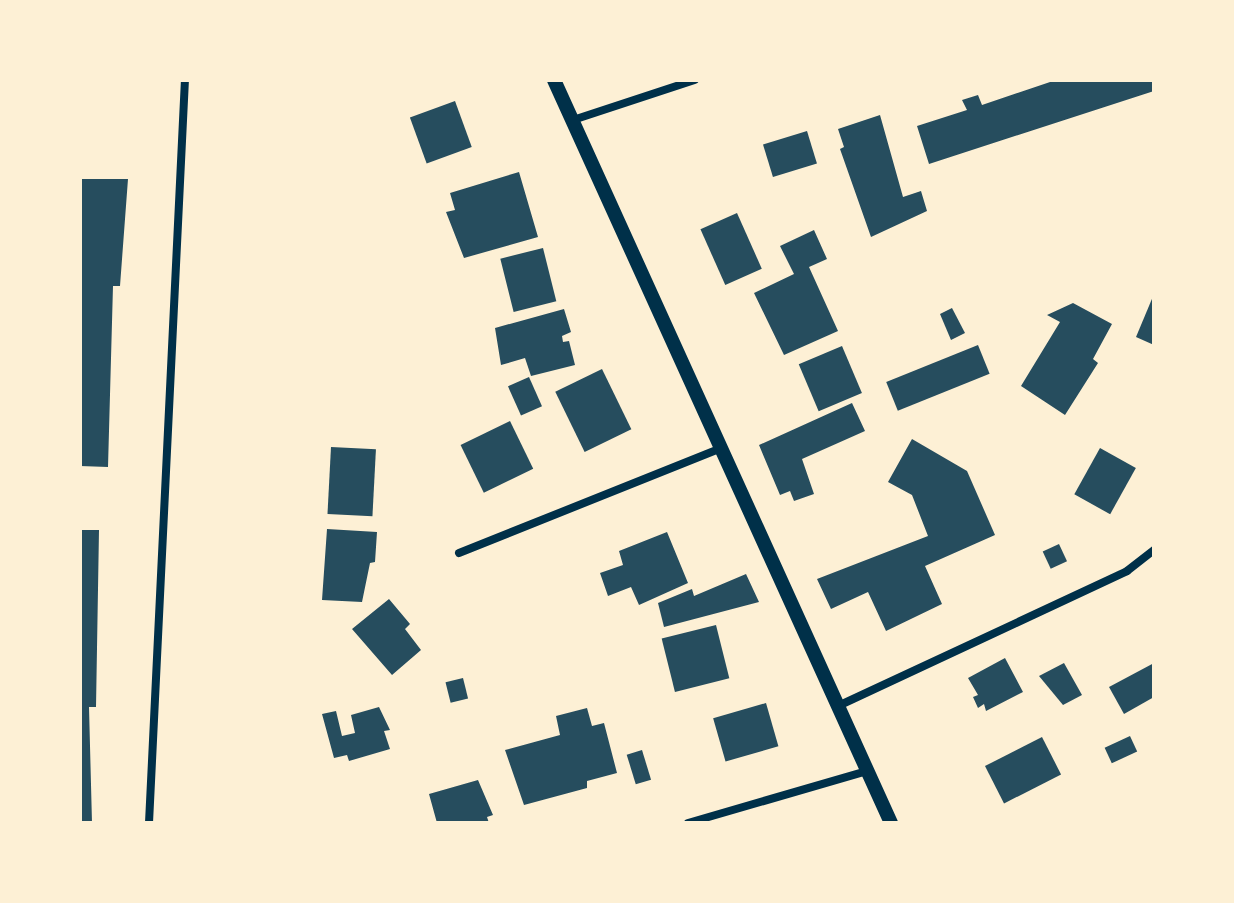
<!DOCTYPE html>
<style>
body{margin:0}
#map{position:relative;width:1234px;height:903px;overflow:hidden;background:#fdf0d5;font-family:"Noto Serif",serif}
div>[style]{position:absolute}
.building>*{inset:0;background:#264d5e;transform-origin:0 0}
.minor>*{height:8px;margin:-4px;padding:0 4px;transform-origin:4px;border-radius:4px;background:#003049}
.tertiary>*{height:14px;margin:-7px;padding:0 7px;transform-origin:7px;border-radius:7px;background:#003049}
span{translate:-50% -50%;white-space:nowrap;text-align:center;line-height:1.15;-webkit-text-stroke:7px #fdf0d5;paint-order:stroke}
.frame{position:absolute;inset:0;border:82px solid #fdf0d5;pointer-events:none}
</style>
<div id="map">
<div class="building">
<div style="clip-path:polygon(1056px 80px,1154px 80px,1154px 91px,929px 164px,917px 126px,967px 110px,962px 100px,978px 95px,982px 105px)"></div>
<div style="left:455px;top:101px;width:49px;height:48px;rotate:70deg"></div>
<div style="clip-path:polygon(880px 115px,903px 197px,921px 191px,927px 211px,871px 237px,840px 149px,844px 147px,838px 129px)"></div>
<div style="left:807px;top:131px;width:34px;height:46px;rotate:73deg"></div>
<div style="clip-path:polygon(519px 172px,538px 237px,464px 258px,446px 212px,455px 210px,450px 193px)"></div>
<div style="clip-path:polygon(80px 179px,128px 179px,120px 286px,113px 286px,108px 467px,80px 466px)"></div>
<div style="left:737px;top:213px;width:61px;height:40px;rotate:66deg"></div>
<div style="clip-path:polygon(814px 230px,827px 259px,809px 267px,838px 331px,784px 355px,754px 293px,794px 274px,780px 246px)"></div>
<div style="left:543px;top:248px;width:55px;height:44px;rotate:76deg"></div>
<div style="clip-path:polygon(1154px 294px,1154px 345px,1136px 337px)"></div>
<div style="clip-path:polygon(1073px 303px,1112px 324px,1093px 359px,1098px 363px,1065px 415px,1021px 386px,1060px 322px,1047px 315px)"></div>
<div style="clip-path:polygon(952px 308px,965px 333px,951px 340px,940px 314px)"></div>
<div style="clip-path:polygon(564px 309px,571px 332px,562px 336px,563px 342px,569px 341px,575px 365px,531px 376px,525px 358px,501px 365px,495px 328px)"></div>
<div style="left:978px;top:345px;width:31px;height:99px;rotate:68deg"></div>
<div style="left:842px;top:346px;width:51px;height:47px;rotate:67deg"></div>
<div style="left:602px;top:369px;width:67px;height:52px;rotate:64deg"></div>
<div style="left:529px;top:377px;width:32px;height:23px;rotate:66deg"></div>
<div style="clip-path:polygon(852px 403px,865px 431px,802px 459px,814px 494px,794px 501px,790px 491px,780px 495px,759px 445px)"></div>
<div style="left:510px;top:421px;width:53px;height:55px;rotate:64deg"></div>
<div style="clip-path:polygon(912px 439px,967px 471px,995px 535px,925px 566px,942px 604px,886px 631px,868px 592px,831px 609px,817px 579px,928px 536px,912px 495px,888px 482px)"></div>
<div style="left:331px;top:447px;width:45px;height:67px;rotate:3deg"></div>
<div style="left:1100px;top:448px;width:41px;height:53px;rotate:29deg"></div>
<div style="clip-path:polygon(327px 529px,377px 532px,375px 562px,370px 563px,362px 602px,322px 600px)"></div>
<div style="clip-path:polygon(80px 530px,99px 530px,96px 707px,89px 707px,92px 823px,80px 823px)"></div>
<div style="clip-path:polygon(667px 532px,688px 583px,639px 605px,631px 587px,608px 596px,600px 573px,623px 565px,619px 551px)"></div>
<div style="left:1059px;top:544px;width:19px;height:18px;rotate:65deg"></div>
<div style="clip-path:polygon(746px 574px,759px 602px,664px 627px,658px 603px,692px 589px,694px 596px)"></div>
<div style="clip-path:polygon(389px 599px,410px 624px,405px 629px,421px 650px,392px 675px,352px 629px)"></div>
<div style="left:716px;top:625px;width:55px;height:56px;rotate:76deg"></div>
<div style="clip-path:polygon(1005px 658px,1023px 692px,986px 711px,984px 704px,978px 708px,973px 697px,978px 695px,968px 678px)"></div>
<div style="clip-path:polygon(1064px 663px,1082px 695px,1063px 705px,1039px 676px)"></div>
<div style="clip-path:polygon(1154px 663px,1154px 697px,1124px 714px,1109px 687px)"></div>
<div style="left:463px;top:678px;width:21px;height:18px;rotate:76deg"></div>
<div style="left:766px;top:703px;width:45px;height:55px;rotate:74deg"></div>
<div style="clip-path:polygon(379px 707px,390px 730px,384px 731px,390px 749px,349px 761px,347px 755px,334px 758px,322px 714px,336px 711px,342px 736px,355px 733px,351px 715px)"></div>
<div style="clip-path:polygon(587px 708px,592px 726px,604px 723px,617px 773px,587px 781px,587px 788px,524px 805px,505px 750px,560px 735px,556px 716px)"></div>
<div style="left:1130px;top:736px;width:17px;height:28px;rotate:65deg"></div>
<div style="left:1042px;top:737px;width:42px;height:64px;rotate:63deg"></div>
<div style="left:642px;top:750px;width:31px;height:16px;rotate:73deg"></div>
<div style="clip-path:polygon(478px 780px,493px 815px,487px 817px,489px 823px,437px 823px,429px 794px)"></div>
</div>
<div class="minor">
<div style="left:573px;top:120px;width:128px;rotate:-18.2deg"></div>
<div style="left:459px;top:553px;width:282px;rotate:-21.8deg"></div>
<div style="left:838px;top:706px;width:319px;rotate:-25deg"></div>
<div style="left:1127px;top:571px;width:34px;rotate:-38deg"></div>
<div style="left:149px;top:823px;width:744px;rotate:-87.23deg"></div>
<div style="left:688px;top:823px;width:186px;rotate:-16.2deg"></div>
</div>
<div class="tertiary">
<div style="left:554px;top:80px;width:816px;rotate:65.6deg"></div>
</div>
<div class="frame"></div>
</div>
